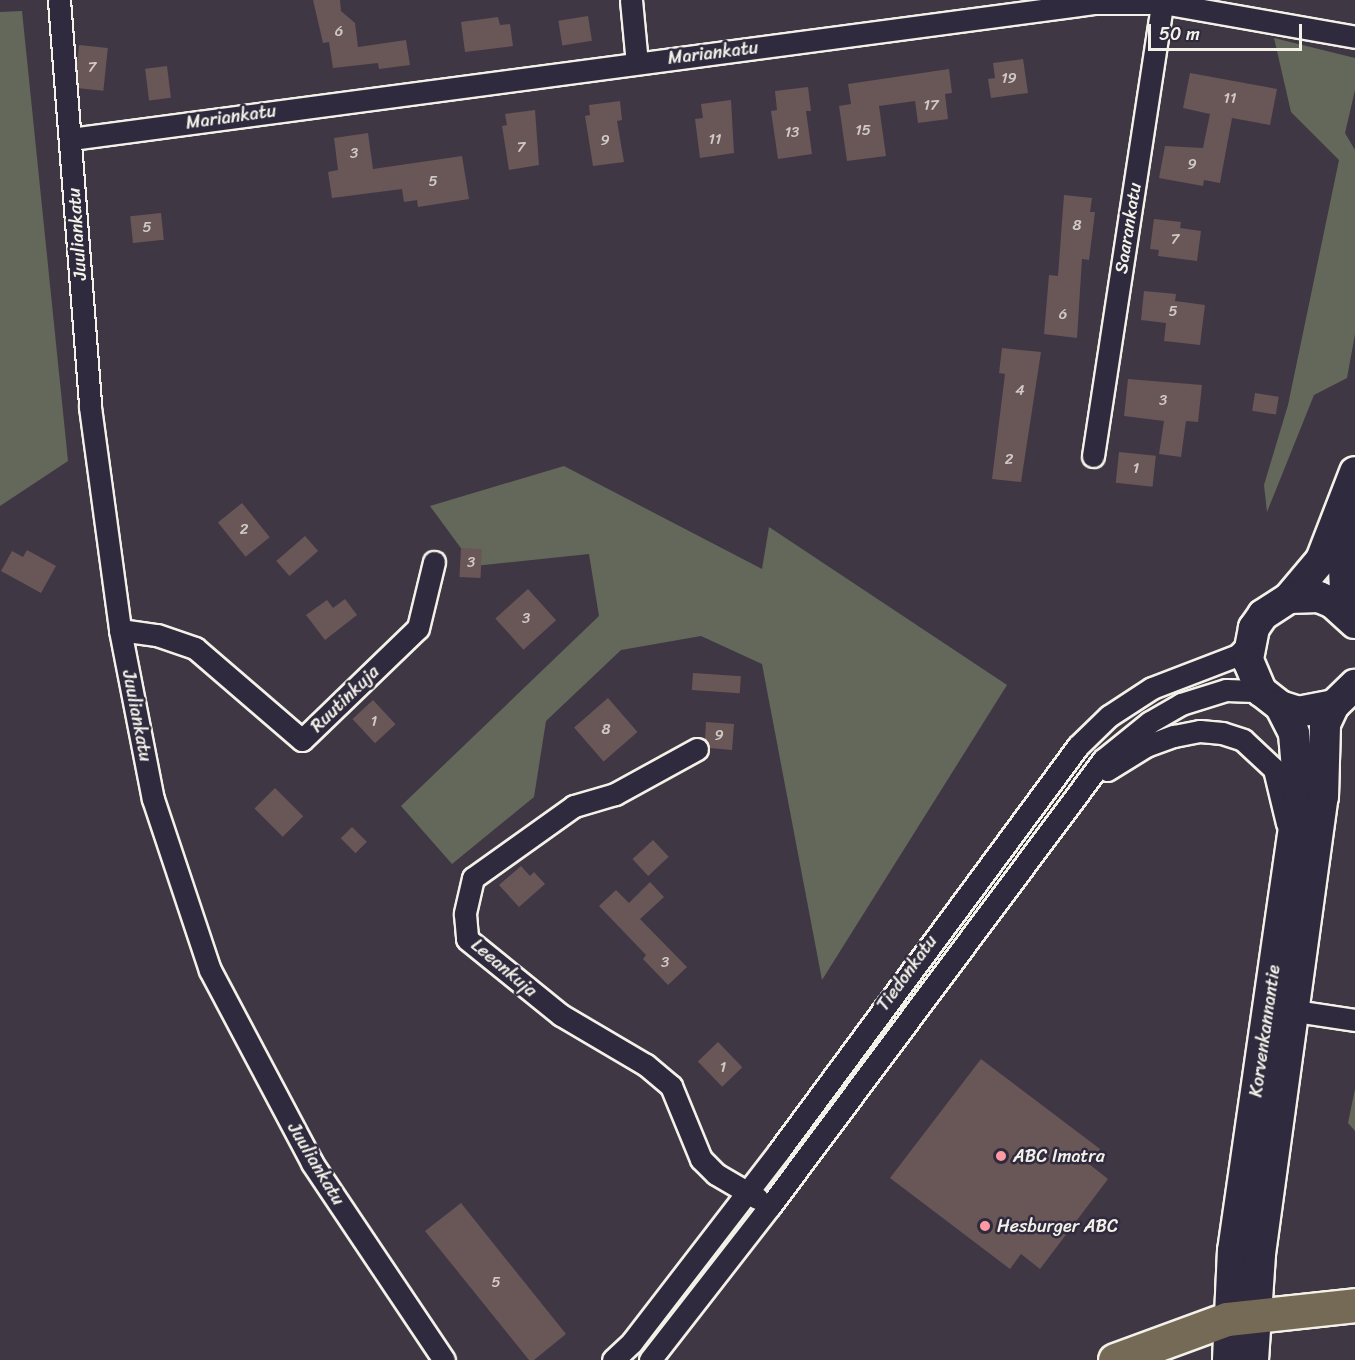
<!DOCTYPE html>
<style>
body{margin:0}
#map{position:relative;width:1355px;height:1360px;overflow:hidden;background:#403745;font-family:Sriracha,sans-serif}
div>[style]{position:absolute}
.green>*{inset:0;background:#64685a}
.building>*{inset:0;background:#695657;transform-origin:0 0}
.roads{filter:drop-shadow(2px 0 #f4f1e8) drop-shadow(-2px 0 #f4f1e8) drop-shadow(0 2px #f4f1e8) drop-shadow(0 -2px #f4f1e8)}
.street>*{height:21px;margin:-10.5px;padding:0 10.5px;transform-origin:10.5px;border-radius:10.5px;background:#2f2a3d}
.secondary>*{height:30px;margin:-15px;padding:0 15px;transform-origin:15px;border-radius:15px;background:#2f2a3d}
.highway>*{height:33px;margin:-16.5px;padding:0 16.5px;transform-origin:16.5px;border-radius:16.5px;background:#756a55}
.dots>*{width:16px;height:16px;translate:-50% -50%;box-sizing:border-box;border:3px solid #2f2a3d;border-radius:50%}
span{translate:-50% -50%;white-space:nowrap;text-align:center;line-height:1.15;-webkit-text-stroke:5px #2f2a3d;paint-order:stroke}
.number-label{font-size:15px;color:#d1cac4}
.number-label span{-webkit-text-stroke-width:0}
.street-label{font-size:18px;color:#f4f1e8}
.poi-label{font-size:18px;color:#f4f1e8}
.left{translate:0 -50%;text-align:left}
.scale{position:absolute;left:1148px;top:24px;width:154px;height:27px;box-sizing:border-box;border:3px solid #f4f1e8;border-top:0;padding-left:8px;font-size:18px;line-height:21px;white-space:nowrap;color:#f4f1e8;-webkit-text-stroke:4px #2f2a3d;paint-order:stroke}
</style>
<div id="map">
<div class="green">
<div style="clip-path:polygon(22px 11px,68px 461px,0 506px,0 12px)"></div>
<div style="clip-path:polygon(1274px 38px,1355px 58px,1355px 90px,1345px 133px,1355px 150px,1355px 334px,1347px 378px,1314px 395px,1267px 512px,1264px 485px,1288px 405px,1339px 160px,1291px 112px)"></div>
<div style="clip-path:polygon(564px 466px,762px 569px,769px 527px,1007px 685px,822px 980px,762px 664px,701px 636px,621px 650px,546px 721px,534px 797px,452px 864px,401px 806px,599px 616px,589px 554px,474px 566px,430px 506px)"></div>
<div style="clip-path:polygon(1355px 1089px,1355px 1131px,1348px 1123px)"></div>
</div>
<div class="building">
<div style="clip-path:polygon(313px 0,340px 0,341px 11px,355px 23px,358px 47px,406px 40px,410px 65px,379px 69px,378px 63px,333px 68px,329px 42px,323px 43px)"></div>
<div style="left:588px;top:16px;width:25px;height:30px;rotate:81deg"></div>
<div style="clip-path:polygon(498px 17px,500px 25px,510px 24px,513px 46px,465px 52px,461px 22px)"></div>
<div style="left:79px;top:45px;width:29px;height:43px;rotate:6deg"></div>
<div style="clip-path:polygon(1023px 59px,1028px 93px,991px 98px,988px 79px,995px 78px,993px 63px)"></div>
<div style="left:167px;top:66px;width:32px;height:22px;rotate:83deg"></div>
<div style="clip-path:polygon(949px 69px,952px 93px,945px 94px,948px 119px,918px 123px,915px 101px,879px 106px,886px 156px,847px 161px,839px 106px,851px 104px,848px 84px)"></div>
<div style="clip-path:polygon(1190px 73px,1277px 89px,1270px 125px,1232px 118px,1220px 183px,1204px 180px,1203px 186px,1159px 178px,1165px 146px,1203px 148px,1210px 114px,1183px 108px)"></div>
<div style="clip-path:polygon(808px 87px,811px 111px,806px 111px,812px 154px,778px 159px,771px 111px,777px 110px,775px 91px)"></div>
<div style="clip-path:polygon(731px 100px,734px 153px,700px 158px,695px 119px,703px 118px,701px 104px)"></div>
<div style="clip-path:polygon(620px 101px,622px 120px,617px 121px,624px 162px,593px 166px,585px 116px,590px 115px,589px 105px)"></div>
<div style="clip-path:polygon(535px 110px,539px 165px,509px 170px,502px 126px,507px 125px,505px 114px)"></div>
<div style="clip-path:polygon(368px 133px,373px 169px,462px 156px,469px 199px,418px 207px,417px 200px,404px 202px,402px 189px,332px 198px,328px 172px,338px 170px,334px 138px)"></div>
<div style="clip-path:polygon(1064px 195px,1092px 198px,1090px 212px,1095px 212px,1089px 260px,1082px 259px,1077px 338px,1044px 334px,1049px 275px,1058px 276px)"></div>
<div style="left:161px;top:213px;width:27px;height:31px;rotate:84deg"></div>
<div style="clip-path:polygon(1154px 219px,1181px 222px,1180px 228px,1201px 231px,1197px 261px,1158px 256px,1159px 250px,1150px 249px)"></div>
<div style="clip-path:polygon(1144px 291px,1176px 294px,1175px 301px,1205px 305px,1200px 345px,1164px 341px,1166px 323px,1141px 320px)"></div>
<div style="clip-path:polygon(1002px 348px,1041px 352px,1021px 482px,992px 479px,1005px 374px,999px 373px)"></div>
<div style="clip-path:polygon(1128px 379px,1202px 385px,1198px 422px,1186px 421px,1181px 457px,1159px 454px,1164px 421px,1124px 416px)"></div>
<div style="left:1255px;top:393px;width:24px;height:18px;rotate:9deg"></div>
<div style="left:1119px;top:452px;width:37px;height:31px;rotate:6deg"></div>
<div style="left:242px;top:503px;width:44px;height:31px;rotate:51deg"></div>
<div style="left:305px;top:536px;width:20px;height:38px;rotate:49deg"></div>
<div style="left:461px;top:548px;width:21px;height:29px;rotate:3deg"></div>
<div style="clip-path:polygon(27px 550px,56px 566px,41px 593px,1px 571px,12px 551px,23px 557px)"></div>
<div style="left:528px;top:589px;width:42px;height:44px;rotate:48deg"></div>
<div style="clip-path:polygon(345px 599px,357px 615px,325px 640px,306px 615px,327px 600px,333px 608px)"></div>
<div style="left:693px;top:673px;width:48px;height:17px;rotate:4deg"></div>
<div style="left:608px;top:698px;width:45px;height:45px;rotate:49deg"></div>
<div style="left:373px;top:700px;width:33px;height:28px;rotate:47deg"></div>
<div style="clip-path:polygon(706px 722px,734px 724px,732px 750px,710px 748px,705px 740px)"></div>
<div style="left:275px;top:788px;width:40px;height:29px;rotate:45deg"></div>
<div style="left:352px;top:827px;width:21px;height:16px;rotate:45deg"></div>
<div style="left:653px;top:840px;width:23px;height:28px;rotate:47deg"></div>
<div style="clip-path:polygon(521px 866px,530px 876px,534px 872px,545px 884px,519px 907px,499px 885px)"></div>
<div style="clip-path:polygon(650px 882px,664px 897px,640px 919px,687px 967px,668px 985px,643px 959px,646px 955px,599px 906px,616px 890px,629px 903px)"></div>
<div style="left:718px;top:1042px;width:35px;height:28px;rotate:46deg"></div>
<div style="clip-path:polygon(981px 1059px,1100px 1149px,1089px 1164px,1108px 1179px,1040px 1269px,1021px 1254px,1010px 1269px,890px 1178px)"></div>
<div style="clip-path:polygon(461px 1203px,566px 1334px,534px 1360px,529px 1360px,425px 1231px)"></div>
</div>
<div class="roads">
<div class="street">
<div style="left:59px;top:0;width:408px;rotate:85.6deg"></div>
<div style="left:90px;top:407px;width:225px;rotate:82.3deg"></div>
<div style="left:120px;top:630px;width:172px;rotate:79deg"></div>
<div style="left:153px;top:799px;width:180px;rotate:71.6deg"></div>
<div style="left:210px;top:970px;width:218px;rotate:62.1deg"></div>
<div style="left:312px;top:1163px;width:237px;rotate:56.2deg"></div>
<div style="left:631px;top:0;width:63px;rotate:84.6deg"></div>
<div style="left:71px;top:139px;width:1033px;rotate:-7.57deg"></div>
<div style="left:1095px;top:3px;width:68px"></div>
<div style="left:1163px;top:3px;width:195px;rotate:10deg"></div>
<div style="left:1093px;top:456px;width:461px;rotate:-81.3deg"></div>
<div style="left:120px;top:630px;width:37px;rotate:8deg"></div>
<div style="left:157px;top:635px;width:40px;rotate:18.9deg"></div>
<div style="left:195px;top:648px;width:141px;rotate:40.7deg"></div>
<div style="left:302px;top:740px;width:161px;rotate:-44deg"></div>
<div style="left:418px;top:628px;width:68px;rotate:-76.4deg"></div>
<div style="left:697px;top:749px;width:94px;rotate:151.2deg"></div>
<div style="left:615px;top:794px;width:43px;rotate:163.7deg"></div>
<div style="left:574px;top:806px;width:124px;rotate:144.5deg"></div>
<div style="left:473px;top:878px;width:37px;rotate:103deg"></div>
<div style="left:465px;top:914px;width:25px;rotate:85deg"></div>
<div style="left:467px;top:939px;width:121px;rotate:39deg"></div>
<div style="left:561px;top:1015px;width:99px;rotate:30.5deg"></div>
<div style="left:646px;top:1065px;width:33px;rotate:40deg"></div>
<div style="left:671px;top:1086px;width:79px;rotate:67.7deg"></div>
<div style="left:701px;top:1159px;width:21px;rotate:45deg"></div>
<div style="left:716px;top:1174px;width:48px;rotate:30.3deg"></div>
<div style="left:1107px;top:770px;width:46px;rotate:-31.6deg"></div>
<div style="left:1146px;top:746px;width:30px;rotate:-20deg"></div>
<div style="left:1174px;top:736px;width:26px;rotate:-11deg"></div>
<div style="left:1200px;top:731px;width:22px;rotate:5deg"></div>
<div style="left:1222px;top:733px;width:22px;rotate:18deg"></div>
<div style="left:1243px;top:740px;width:42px;rotate:43.1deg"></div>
<div style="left:1274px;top:769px;width:56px;rotate:76.5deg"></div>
<div style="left:1295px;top:1011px;width:61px;rotate:8.5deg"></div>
<div style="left:613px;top:1360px;width:26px;rotate:-43deg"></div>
<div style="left:632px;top:1342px;width:241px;rotate:-52.4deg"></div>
<div style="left:779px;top:1151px;width:503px;rotate:-53.56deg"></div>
<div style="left:1078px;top:746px;width:43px;rotate:-44.1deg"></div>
<div style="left:1109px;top:716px;width:51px;rotate:-33.1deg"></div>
<div style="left:1152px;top:688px;width:92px;rotate:-21deg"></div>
<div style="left:1238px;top:655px;width:16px;rotate:-47deg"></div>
<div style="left:650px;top:1360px;width:195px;rotate:-52.1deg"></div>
<div style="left:770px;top:1206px;width:557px;rotate:-53.25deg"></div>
<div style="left:1103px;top:760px;width:60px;rotate:-39deg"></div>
<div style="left:1150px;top:722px;width:36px;rotate:-30deg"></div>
<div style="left:1181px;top:704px;width:47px;rotate:-17.3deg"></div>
<div style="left:1226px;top:690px;width:35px;rotate:2deg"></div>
</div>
<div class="secondary">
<div style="left:1289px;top:598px;width:50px;rotate:-49.9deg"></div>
<div style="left:1321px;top:560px;width:94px;rotate:-68.9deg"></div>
<div style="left:1346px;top:612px;width:44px;rotate:-92.6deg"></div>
<div style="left:1344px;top:568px;width:42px;rotate:-75deg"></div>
<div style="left:1355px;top:623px;width:30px;rotate:-138deg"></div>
<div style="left:1333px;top:603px;width:15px;rotate:-157deg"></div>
<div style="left:1319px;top:597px;width:30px;rotate:178deg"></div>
<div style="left:1289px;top:598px;width:31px;rotate:147deg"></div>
<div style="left:1263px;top:615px;width:16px;rotate:125deg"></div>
<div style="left:1254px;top:628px;width:33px;rotate:101deg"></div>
<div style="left:1248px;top:660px;width:34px;rotate:67deg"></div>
<div style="left:1261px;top:691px;width:24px;rotate:38deg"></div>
<div style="left:1280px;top:706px;width:19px;rotate:18deg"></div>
<div style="left:1298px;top:712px;width:37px;rotate:-11deg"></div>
<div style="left:1334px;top:705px;width:29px;rotate:-44deg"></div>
<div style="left:1228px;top:1360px;width:109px;rotate:-87.4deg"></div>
<div style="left:1233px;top:1251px;width:463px;rotate:-81.8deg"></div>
<div style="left:1299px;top:793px;width:60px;rotate:-94.8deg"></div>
<div style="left:1294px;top:733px;width:30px;rotate:-117deg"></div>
<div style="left:1253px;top:1360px;width:106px;rotate:-86.2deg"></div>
<div style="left:1260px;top:1254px;width:461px;rotate:-82.2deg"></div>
<div style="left:1323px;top:797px;width:73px;rotate:-88.4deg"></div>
<div style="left:1325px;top:724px;width:21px;rotate:-65deg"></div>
</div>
<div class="highway">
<div style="left:1115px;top:1360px;width:119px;rotate:-20.1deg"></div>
<div style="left:1227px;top:1319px;width:129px;rotate:-6.2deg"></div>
</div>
</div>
<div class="dots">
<div style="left:1001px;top:1156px;background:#ff9aa2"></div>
<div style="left:985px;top:1226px;background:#ff9aa2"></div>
</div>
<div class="number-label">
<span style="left:339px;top:32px">6</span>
<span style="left:92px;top:68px">7</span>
<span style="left:1009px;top:79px">19</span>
<span style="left:1230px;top:99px">11</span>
<span style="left:931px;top:106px">17</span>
<span style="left:863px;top:131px">15</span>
<span style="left:792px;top:133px">13</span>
<span style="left:715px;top:140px">11</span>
<span style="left:605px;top:141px">9</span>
<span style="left:521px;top:148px">7</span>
<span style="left:354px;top:154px">3</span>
<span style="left:1192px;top:165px">9</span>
<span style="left:433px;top:182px">5</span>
<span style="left:1077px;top:226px">8</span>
<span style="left:147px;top:228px">5</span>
<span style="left:1175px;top:240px">7</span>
<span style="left:1173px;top:312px">5</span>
<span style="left:1063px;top:315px">6</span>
<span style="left:1020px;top:391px">4</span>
<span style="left:1163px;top:401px">3</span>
<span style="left:1009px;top:460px">2</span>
<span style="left:1136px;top:469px">1</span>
<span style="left:244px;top:530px">2</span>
<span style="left:471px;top:563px">3</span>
<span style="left:526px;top:619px">3</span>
<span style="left:374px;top:722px">1</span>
<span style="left:606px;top:730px">8</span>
<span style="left:719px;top:736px">9</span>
<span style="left:665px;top:963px">3</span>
<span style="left:723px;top:1068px">1</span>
<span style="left:496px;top:1283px">5</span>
</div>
<div class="street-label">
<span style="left:713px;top:53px;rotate:-7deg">Mariankatu</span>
<span style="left:231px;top:117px;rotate:-8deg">Mariankatu</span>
<span style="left:1128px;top:228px;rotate:-81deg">Saarankatu</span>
<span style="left:77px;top:234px;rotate:-94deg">Juuliankatu</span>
<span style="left:345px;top:699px;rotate:-44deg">Ruutinkuja</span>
<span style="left:137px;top:716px;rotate:79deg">Juuliankatu</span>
<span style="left:504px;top:968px;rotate:40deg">Leeankuja</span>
<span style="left:907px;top:973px;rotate:-54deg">Tiedonkatu</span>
<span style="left:1265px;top:1031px;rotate:-82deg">Korvenkannantie</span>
<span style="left:316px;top:1164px;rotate:59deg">Juuliankatu</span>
</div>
<div class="poi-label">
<span class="left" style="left:1013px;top:1156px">ABC Imatra</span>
<span class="left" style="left:997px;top:1226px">Hesburger ABC</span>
</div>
<div class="scale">50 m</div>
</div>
